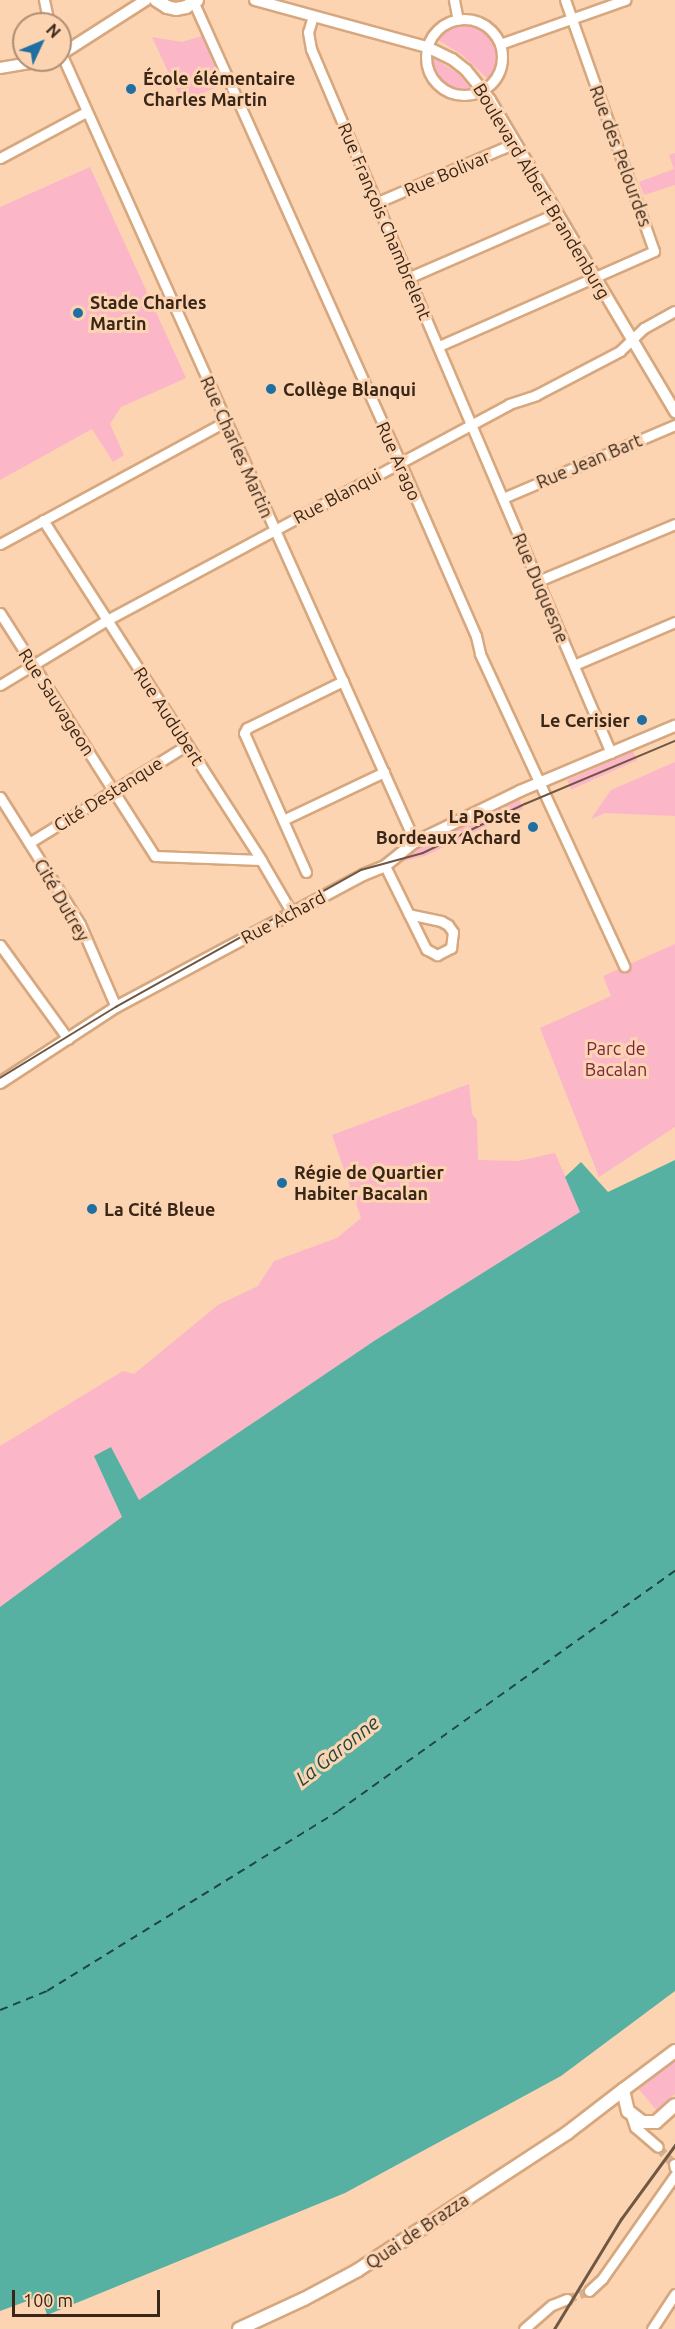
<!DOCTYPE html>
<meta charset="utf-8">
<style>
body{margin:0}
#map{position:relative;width:675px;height:2329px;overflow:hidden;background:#fcd4b2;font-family:Ubuntu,sans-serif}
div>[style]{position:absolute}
.green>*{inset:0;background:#fbb6c8;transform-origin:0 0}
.water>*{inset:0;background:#57b1a3}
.ferry>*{height:1.5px;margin-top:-0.75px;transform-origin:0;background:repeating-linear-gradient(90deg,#1f4842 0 8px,transparent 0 14px)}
.minor-tunnel>*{height:9px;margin-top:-4.5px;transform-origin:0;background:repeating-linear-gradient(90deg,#d5b193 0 9px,transparent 0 13.5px)}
.roads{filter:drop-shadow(2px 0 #d7a77e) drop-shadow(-2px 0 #d7a77e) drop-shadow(0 2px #d7a77e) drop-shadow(0 -2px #d7a77e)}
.minor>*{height:9px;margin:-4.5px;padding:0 4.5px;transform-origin:4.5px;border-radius:4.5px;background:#fff}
.minor>.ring{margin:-4.5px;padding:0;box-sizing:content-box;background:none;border:9px solid #fff;border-radius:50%}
.tertiary>*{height:10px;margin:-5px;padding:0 5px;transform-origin:5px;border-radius:5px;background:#fff}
.secondary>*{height:12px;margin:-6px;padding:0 6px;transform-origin:6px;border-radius:6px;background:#fff}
.tram>*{height:1.5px;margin:-0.75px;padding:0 0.75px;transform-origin:0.75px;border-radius:0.75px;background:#705742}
.rail>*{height:3px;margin:-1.5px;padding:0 1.5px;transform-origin:1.5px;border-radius:1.5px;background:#705742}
.dots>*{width:16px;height:16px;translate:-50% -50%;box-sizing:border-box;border:3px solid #fcd4b2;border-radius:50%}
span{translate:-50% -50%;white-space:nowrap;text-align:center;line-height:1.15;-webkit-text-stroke:6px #fcd4b2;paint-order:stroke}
.poi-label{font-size:18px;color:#392616;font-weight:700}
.left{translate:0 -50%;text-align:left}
.right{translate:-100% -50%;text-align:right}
.street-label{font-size:18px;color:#392616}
.park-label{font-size:18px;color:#782443}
.water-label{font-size:20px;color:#1f4842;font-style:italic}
.north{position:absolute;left:12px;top:12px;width:60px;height:60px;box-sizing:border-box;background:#fcd4b2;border:2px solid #ae8e74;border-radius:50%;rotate:46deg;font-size:16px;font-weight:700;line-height:24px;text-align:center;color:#392616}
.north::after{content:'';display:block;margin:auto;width:21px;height:27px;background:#206fa1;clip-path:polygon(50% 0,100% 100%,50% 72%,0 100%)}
.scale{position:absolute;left:12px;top:2290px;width:148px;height:27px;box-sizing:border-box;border:3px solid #392616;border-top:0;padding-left:8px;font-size:18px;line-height:21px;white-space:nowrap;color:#392616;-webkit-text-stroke:4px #fcd4b2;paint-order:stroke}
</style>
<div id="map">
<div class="green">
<div style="clip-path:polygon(456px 22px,479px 26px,497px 43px,499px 58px,489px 80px,461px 54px,435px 38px,446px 27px)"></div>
<div style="clip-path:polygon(202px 36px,224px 84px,182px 102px,152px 37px,182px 42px)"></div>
<div style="clip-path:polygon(430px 56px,459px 74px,474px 93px,461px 93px,444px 84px,433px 71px)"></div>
<div style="clip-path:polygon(675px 153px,675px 185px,644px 195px,639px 182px,674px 169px,669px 155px)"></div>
<div style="clip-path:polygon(90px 167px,186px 378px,121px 407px,110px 424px,124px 455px,113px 462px,92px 429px,0 480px,0 207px)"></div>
<div style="left:633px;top:751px;width:10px;height:72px;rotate:66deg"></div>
<div style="clip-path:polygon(675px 762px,675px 816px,605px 813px,591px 819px,611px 790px)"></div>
<div style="clip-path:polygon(519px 799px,523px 809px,425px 856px,400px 862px,409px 850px,422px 846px)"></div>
<div style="clip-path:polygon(675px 944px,675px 1127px,599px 1177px,540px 1028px,611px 996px,603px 976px)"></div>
<div style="clip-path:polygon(469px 1084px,472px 1114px,477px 1120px,478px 1160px,518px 1161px,555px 1153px,581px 1212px,374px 1341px,139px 1500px,111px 1447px,95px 1456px,123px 1517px,0 1607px,0 1446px,123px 1371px,134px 1374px,218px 1305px,258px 1286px,274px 1261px,337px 1238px,361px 1218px,332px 1135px)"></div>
<div style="clip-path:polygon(675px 2060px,675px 2094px,657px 2111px,638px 2088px)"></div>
</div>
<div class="water">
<div style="clip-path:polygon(675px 1160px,675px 1991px,561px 2076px,345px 2193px,47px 2315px,41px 2296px,0 2311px,0 1607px,122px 1517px,94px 1456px,111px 1447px,139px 1500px,374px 1341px,580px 1212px,565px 1177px,581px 1162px,608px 1192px)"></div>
</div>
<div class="ferry">
<div style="left:0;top:2010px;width:51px;rotate:-22deg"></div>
<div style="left:47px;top:1991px;width:342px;rotate:-31.7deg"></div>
<div style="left:338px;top:1811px;width:414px;rotate:-35.5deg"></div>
</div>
<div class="minor-tunnel">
<div style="left:658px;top:2147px;width:23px;rotate:47deg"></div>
<div style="left:567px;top:2299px;width:23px;rotate:-20deg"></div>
</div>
<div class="roads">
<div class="minor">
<div style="left:44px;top:0;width:25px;rotate:78deg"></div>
<div style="left:454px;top:0;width:20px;rotate:79deg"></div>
<div style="left:194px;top:3px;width:503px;rotate:65.83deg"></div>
<div style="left:400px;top:462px;width:190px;rotate:66.4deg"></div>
<div style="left:476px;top:636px;width:18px;rotate:77deg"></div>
<div style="left:480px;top:654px;width:344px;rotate:65.2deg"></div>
<div style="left:313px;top:16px;width:17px;rotate:107deg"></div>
<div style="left:308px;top:32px;width:17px;rotate:80deg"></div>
<div style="left:311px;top:49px;width:765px;rotate:66.92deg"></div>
<div class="ring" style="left:426px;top:19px;width:67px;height:67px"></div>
<div style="left:500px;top:44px;width:133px;rotate:-19.4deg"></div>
<div style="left:60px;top:51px;width:867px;rotate:65.83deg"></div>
<div style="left:0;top:158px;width:98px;rotate:-28.1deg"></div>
<div style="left:378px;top:202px;width:149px;rotate:-23.3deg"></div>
<div style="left:410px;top:277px;width:160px;rotate:-23.5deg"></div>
<div style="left:439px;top:346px;width:235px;rotate:-23.8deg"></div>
<div style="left:654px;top:251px;width:266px;rotate:-109.5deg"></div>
<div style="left:503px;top:498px;width:187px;rotate:-23deg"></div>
<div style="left:43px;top:520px;width:404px;rotate:57.3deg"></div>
<div style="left:261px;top:860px;width:61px;rotate:59.7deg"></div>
<div style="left:0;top:544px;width:258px;rotate:-28.5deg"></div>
<div style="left:538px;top:581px;width:148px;rotate:-22.6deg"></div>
<div style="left:0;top:613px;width:288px;rotate:57.5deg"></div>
<div style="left:155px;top:856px;width:106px;rotate:2.2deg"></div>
<div style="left:574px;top:665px;width:110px;rotate:-23.1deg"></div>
<div style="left:0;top:685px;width:125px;rotate:-31.3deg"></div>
<div style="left:107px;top:620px;width:456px;rotate:-28.2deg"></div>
<div style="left:509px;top:404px;width:28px;rotate:-18deg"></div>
<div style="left:536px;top:395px;width:95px;rotate:-27.6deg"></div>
<div style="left:620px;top:351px;width:33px;rotate:-44deg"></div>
<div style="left:644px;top:328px;width:35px;rotate:-29deg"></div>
<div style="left:0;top:797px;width:150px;rotate:57.8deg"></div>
<div style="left:80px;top:924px;width:90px;rotate:66.6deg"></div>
<div style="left:283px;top:820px;width:112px;rotate:-25.4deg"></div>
<div style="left:29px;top:843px;width:186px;rotate:-31.8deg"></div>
<div style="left:385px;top:866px;width:93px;rotate:63.7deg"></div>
<div style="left:426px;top:949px;width:13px;rotate:29deg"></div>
<div style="left:437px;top:955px;width:16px;rotate:-27deg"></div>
<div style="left:451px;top:948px;width:16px;rotate:-83deg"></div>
<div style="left:453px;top:932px;width:9px;rotate:-126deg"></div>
<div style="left:448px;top:925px;width:8px;rotate:-150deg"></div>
<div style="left:441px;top:921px;width:33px;rotate:-168deg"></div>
<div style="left:306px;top:872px;width:152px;rotate:-114deg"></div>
<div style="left:244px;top:733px;width:6px;rotate:-59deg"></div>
<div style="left:247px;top:728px;width:107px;rotate:-26.1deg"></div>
<div style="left:0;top:945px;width:116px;rotate:54.1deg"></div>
<div style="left:631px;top:2115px;width:13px;rotate:72deg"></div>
<div style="left:635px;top:2127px;width:30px;rotate:41deg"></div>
<div style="left:674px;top:2164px;width:4px;rotate:76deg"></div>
<div style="left:589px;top:2291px;width:18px;rotate:-43deg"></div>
<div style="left:602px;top:2279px;width:127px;rotate:-54.9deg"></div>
<div style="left:524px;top:2329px;width:37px;rotate:-41deg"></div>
<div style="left:552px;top:2305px;width:16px;rotate:-22deg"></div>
<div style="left:652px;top:2329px;width:42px;rotate:-56.7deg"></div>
</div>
<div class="tertiary">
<div style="left:255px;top:0;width:178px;rotate:15.3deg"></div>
<div style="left:427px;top:47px;width:28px;rotate:26deg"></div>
<div style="left:452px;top:59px;width:18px;rotate:38deg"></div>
<div style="left:466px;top:70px;width:38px;rotate:51deg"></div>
<div style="left:490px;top:100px;width:363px;rotate:59.3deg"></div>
<div style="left:60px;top:55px;width:102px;rotate:-32.6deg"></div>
<div style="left:0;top:68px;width:49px;rotate:-9.5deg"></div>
<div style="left:0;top:1083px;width:139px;rotate:-33.2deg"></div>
<div style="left:116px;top:1007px;width:280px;rotate:-28.1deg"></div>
<div style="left:363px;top:875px;width:24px;rotate:-22deg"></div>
<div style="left:385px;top:866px;width:38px;rotate:-39deg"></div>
<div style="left:415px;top:842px;width:117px;rotate:-25.9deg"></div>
<div style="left:520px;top:791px;width:168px;rotate:-22.8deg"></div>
</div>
<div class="secondary">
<div style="left:156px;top:0;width:13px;rotate:32deg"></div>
<div style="left:167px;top:7px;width:9px;rotate:13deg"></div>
<div style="left:176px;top:9px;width:10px;rotate:-11deg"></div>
<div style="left:186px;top:7px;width:13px;rotate:-32deg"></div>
<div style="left:675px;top:2051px;width:65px;rotate:143.1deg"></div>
<div style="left:623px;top:2090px;width:22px;rotate:77deg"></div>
<div style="left:628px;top:2111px;width:18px;rotate:38deg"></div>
<div style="left:642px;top:2122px;width:14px"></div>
<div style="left:656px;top:2122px;width:25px;rotate:-42deg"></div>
<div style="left:239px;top:2329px;width:72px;rotate:-24.8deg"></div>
<div style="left:304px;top:2299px;width:61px;rotate:-28.2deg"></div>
<div style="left:358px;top:2270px;width:250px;rotate:-33.2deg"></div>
<div style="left:567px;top:2133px;width:71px;rotate:-37.5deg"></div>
</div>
</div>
<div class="tram">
<div style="left:0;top:1078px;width:136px;rotate:-31.5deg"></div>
<div style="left:116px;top:1007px;width:281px;rotate:-29.2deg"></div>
<div style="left:361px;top:870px;width:64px;rotate:-15.3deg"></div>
<div style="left:423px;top:853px;width:113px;rotate:-25.7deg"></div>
<div style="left:525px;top:804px;width:163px;rotate:-22.8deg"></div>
</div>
<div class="rail">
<div style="left:554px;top:2329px;width:129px;rotate:-58.7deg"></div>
<div style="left:621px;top:2219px;width:92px;rotate:-53.9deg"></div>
</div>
<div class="dots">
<div style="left:131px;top:89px;background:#206fa1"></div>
<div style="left:78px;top:313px;background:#206fa1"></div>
<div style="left:271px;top:389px;background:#206fa1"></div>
<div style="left:642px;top:720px;background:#206fa1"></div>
<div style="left:533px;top:827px;background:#206fa1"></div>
<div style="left:282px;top:1183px;background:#206fa1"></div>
<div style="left:92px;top:1209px;background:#206fa1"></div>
</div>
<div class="poi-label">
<span class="left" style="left:143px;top:89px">École élémentaire<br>Charles Martin</span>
<span class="left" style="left:90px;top:313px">Stade Charles<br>Martin</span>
<span class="left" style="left:283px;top:389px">Collège Blanqui</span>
<span class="right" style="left:630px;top:720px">Le Cerisier</span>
<span class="right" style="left:521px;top:827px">La Poste<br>Bordeaux Achard</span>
<span class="left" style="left:294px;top:1183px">Régie de Quartier<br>Habiter Bacalan</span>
<span class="left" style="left:104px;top:1209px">La Cité Bleue</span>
</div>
<div class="street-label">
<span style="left:621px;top:156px;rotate:70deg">Rue des Pelourdes</span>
<span style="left:447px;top:173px;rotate:-23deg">Rue Bolivar</span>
<span style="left:542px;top:191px;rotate:59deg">Boulevard Albert Brandenburg</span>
<span style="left:385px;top:221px;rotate:67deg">Rue François Chambrelent</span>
<span style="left:237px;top:447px;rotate:66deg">Rue Charles Martin</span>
<span style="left:399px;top:461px;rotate:66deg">Rue Arago</span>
<span style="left:589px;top:461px;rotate:-23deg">Rue Jean Bart</span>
<span style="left:337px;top:496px;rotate:-28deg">Rue Blanqui</span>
<span style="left:541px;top:588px;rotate:67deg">Rue Duquesne</span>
<span style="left:57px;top:702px;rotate:57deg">Rue Sauvageon</span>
<span style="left:169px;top:716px;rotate:57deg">Rue Audubert</span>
<span style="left:108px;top:794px;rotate:-32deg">Cité Destanque</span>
<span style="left:62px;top:900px;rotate:60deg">Cité Dutrey</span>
<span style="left:283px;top:917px;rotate:-28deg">Rue Achard</span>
<span style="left:417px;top:2231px;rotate:-34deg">Quai de Brazza</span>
</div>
<div class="park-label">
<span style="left:616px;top:1059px">Parc de<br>Bacalan</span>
</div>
<div class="water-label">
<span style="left:337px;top:1750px;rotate:-38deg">La Garonne</span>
</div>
<div class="north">N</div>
<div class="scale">100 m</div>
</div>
